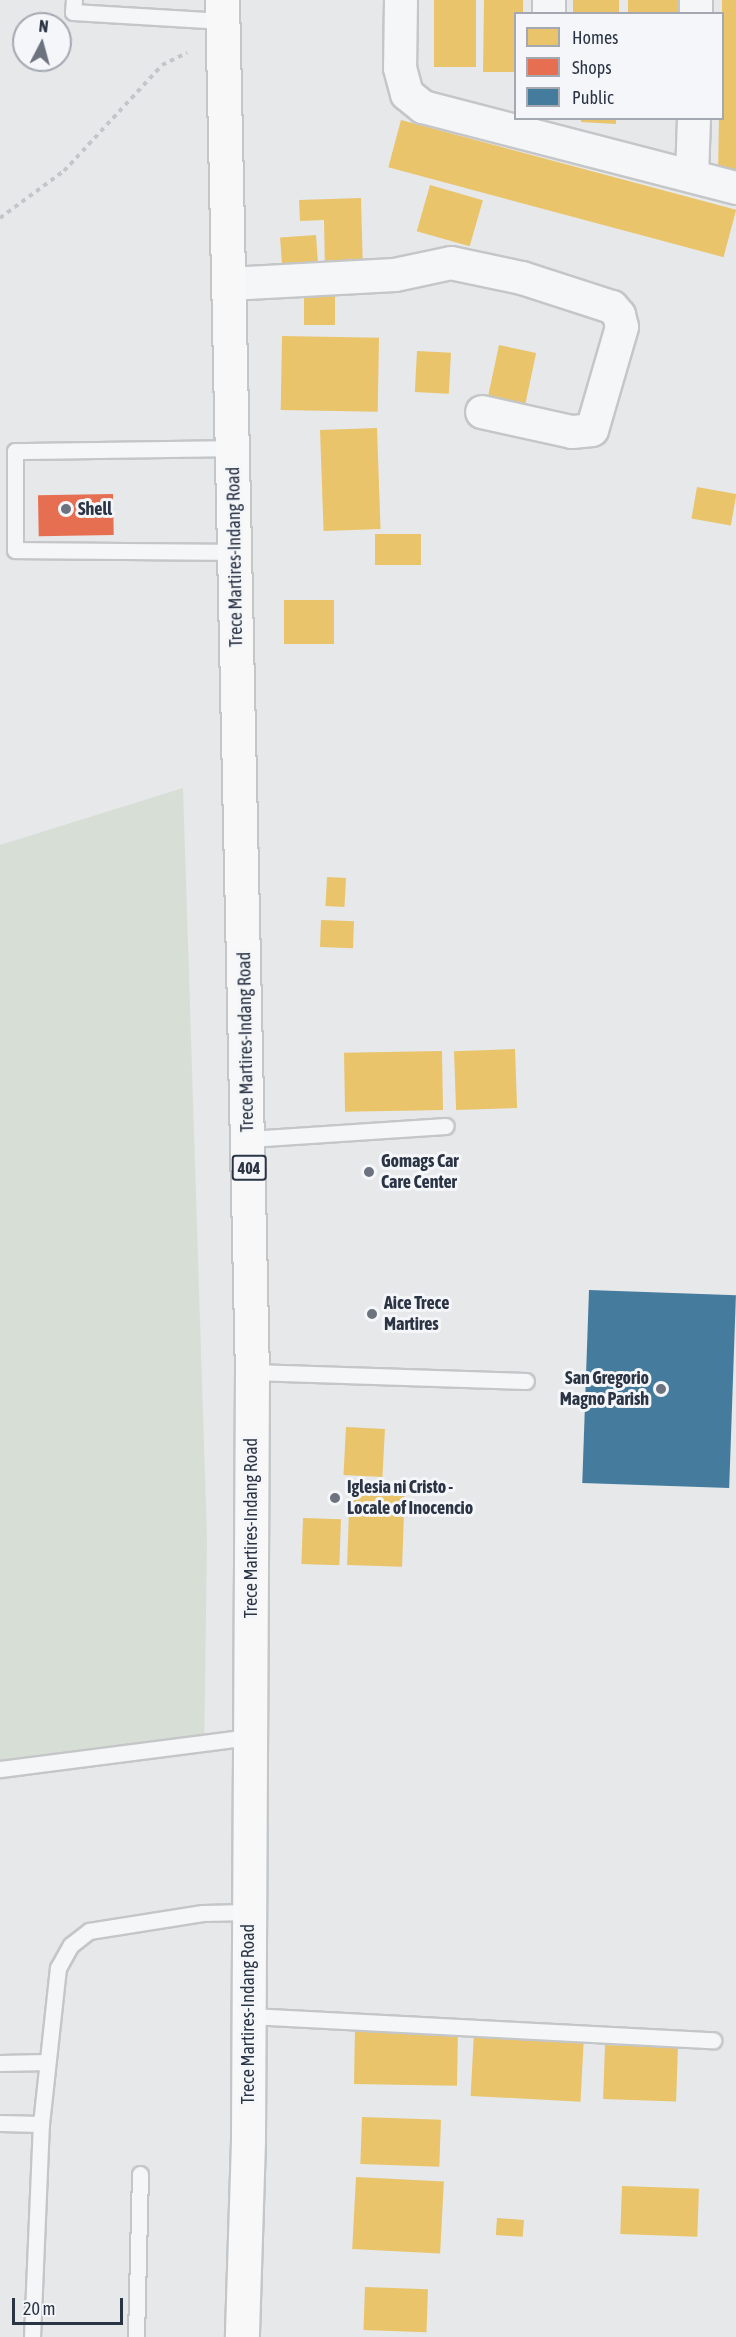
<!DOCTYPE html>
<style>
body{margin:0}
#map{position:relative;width:736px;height:2337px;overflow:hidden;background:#e6e8ea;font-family:"Asap Condensed",sans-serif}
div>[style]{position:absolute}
.green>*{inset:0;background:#d6ded6}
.homes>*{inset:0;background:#e9c46a;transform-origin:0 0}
.shops>*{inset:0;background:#e76f51;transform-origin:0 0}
.public>*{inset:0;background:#457b9d;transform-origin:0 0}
.path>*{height:4px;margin-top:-2px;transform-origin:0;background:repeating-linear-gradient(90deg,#c5c6ca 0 4.5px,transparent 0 9px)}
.roads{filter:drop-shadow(2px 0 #c4c6c8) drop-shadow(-2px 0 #c4c6c8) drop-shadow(0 2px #c4c6c8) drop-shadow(0 -2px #c4c6c8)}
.service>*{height:15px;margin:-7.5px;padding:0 7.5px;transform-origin:7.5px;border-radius:7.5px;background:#f5f6f7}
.minor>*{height:32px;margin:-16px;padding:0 16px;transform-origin:16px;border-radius:16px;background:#f5f6f7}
.primary>*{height:33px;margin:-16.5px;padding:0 16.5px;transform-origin:16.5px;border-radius:16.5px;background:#f8f8f8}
.dots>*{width:16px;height:16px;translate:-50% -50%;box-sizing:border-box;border:3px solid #f4f6f9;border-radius:50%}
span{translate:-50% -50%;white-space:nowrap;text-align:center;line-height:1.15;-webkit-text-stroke:6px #f4f6f9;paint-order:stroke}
.shield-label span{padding:2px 4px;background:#f4f6f9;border:2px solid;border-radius:4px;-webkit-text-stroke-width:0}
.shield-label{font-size:16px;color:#2b3445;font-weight:700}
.poi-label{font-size:18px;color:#2b3445;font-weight:700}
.left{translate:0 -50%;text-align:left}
.right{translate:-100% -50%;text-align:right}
.street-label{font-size:18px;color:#2b3445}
.legend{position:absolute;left:514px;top:12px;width:210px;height:108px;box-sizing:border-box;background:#f4f6f9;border:2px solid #a4a8b1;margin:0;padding:8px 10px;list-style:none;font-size:18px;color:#2b3445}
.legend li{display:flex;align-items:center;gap:12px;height:30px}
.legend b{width:30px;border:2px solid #a4a8b1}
.north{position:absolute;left:12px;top:12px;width:60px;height:60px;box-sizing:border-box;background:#f4f6f9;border:2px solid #a4a8b1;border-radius:50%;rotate:6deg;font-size:16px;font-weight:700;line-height:24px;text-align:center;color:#2b3445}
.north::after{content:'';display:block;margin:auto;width:21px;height:27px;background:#6c737f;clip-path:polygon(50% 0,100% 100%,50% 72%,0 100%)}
.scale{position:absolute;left:12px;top:2298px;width:111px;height:27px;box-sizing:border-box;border:3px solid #2b3445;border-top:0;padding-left:8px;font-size:18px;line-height:21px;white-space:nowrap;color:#2b3445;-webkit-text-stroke:4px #f4f6f9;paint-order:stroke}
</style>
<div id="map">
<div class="green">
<div style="clip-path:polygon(183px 788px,207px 1540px,204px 1750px,0 1780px,0 845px)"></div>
</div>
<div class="homes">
<div style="left:434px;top:0;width:42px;height:67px"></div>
<div style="clip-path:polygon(484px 0,523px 0,523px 14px,516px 14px,516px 72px,483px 72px)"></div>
<div style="left:573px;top:0;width:46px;height:14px"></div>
<div style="left:628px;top:0;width:55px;height:14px"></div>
<div style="clip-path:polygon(722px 0,736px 0,736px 173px,718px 173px,719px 118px,722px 118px)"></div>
<div style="clip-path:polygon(581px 118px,616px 118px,616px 124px,581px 122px)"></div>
<div style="left:401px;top:120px;width:347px;height:49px;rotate:15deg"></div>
<div style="left:430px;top:185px;width:55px;height:48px;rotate:16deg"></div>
<div style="clip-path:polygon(361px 198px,363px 272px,325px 273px,324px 220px,300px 221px,299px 200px)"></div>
<div style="left:316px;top:235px;width:30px;height:36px;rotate:86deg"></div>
<div style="left:304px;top:289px;width:31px;height:36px"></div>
<div style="left:282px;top:336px;width:97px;height:74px;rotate:1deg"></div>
<div style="left:499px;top:345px;width:38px;height:58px;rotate:12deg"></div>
<div style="left:417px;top:351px;width:34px;height:41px;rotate:3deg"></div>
<div style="left:377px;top:428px;width:101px;height:57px;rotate:88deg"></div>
<div style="left:697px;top:487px;width:40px;height:32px;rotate:10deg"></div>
<div style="left:375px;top:534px;width:46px;height:31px"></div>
<div style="left:284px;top:600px;width:50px;height:44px"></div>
<div style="left:327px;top:877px;width:19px;height:29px;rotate:3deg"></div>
<div style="left:321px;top:920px;width:33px;height:27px;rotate:2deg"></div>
<div style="left:515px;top:1049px;width:59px;height:61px;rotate:88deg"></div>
<div style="left:442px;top:1051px;width:59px;height:98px;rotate:89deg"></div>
<div style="left:346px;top:1427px;width:39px;height:48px;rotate:3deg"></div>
<div style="left:350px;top:1482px;width:55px;height:83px;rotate:2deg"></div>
<div style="left:303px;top:1518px;width:38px;height:46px;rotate:2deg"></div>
<div style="left:355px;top:2028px;width:103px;height:56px;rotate:1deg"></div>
<div style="left:474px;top:2032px;width:110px;height:64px;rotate:3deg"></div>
<div style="left:605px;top:2045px;width:73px;height:54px;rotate:2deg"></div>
<div style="left:362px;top:2117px;width:79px;height:47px;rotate:2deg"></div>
<div style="left:356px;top:2177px;width:88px;height:72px;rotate:3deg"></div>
<div style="left:622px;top:2186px;width:77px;height:48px;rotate:2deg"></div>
<div style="left:497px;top:2218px;width:27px;height:17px;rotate:4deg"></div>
<div style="left:365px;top:2287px;width:63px;height:43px;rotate:2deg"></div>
</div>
<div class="shops">
<div style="left:113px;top:494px;width:41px;height:75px;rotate:89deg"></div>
</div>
<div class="public">
<div style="left:589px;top:1290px;width:147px;height:193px;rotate:2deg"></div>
</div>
<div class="path">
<div style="left:0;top:218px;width:79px;rotate:-36.3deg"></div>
<div style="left:64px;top:171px;width:144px;rotate:-47.2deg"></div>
<div style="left:162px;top:65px;width:28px;rotate:-26deg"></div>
</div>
<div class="roads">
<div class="service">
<div style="left:74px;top:0;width:12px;rotate:95deg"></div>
<div style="left:73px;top:12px;width:150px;rotate:3.4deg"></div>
<div style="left:232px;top:448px;width:217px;rotate:179.2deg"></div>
<div style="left:15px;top:451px;width:99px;rotate:90deg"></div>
<div style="left:15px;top:550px;width:220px;rotate:0.5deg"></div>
<div style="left:249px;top:1139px;width:197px;rotate:-3.8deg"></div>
<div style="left:252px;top:1372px;width:274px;rotate:1.9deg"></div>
<div style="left:0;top:1769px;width:252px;rotate:-7.3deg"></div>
<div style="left:248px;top:2016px;width:466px;rotate:3deg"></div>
<div style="left:0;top:2063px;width:47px;rotate:-1.2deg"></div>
<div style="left:0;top:2123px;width:41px;rotate:1.4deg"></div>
<div style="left:32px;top:2337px;width:213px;rotate:-87.6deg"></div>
<div style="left:41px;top:2124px;width:157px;rotate:-83.8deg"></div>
<div style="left:58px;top:1968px;width:26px;rotate:-61deg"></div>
<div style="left:71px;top:1945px;width:23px;rotate:-38deg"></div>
<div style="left:89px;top:1931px;width:115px;rotate:-9deg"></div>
<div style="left:203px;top:1913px;width:45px;rotate:-1.3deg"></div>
<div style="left:136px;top:2337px;width:163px;rotate:-88.6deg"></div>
</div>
<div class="minor">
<div style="left:401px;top:0;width:68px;rotate:90.8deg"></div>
<div style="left:400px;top:68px;width:27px;rotate:75deg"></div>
<div style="left:407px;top:94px;width:21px;rotate:39deg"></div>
<div style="left:423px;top:107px;width:323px;rotate:14.5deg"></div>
<div style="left:549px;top:14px;width:14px;rotate:-90deg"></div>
<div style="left:696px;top:14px;width:14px;rotate:-90deg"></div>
<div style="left:692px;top:176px;width:58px;rotate:-88deg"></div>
<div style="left:229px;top:284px;width:166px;rotate:-3.1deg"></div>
<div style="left:395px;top:275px;width:57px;rotate:-12.1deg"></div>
<div style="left:451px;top:263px;width:73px;rotate:11.9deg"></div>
<div style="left:522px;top:278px;width:95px;rotate:17.9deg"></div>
<div style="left:612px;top:307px;width:11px;rotate:49deg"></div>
<div style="left:619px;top:315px;width:12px;rotate:76deg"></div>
<div style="left:622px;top:327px;width:107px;rotate:106.2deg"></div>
<div style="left:592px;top:430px;width:20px;rotate:174deg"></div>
<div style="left:572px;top:432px;width:92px;rotate:-167.5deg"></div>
</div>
<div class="primary">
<div style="left:222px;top:0;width:1372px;rotate:88.75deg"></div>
<div style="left:252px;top:1372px;width:769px;rotate:90.3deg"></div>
<div style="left:248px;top:2141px;width:196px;rotate:91.8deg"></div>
</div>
</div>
<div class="dots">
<div style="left:66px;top:509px;background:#6c737f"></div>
<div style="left:369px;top:1172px;background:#6c737f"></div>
<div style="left:372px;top:1314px;background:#6c737f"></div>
<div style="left:661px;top:1389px;background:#6c737f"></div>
<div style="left:335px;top:1498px;background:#6c737f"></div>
</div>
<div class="shield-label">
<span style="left:249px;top:1168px">404</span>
</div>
<div class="poi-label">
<span class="left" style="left:78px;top:509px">Shell</span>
<span class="left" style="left:381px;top:1172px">Gomags Car<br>Care Center</span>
<span class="left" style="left:384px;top:1314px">Aice Trece<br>Martires</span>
<span class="right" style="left:649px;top:1389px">San Gregorio<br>Magno Parish</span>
<span class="left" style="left:347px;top:1498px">Iglesia ni Cristo -<br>Locale of Inocencio</span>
</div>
<div class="street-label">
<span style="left:235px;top:557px;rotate:-91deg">Trece Martires-Indang Road</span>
<span style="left:246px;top:1042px;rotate:-91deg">Trece Martires-Indang Road</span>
<span style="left:251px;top:1528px;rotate:-90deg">Trece Martires-Indang Road</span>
<span style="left:248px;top:2014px;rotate:-90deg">Trece Martires-Indang Road</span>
</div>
<ul class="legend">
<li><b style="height:16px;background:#e9c46a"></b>Homes</li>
<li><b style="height:16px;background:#e76f51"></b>Shops</li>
<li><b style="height:16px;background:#457b9d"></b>Public</li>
</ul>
<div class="north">N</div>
<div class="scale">20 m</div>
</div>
